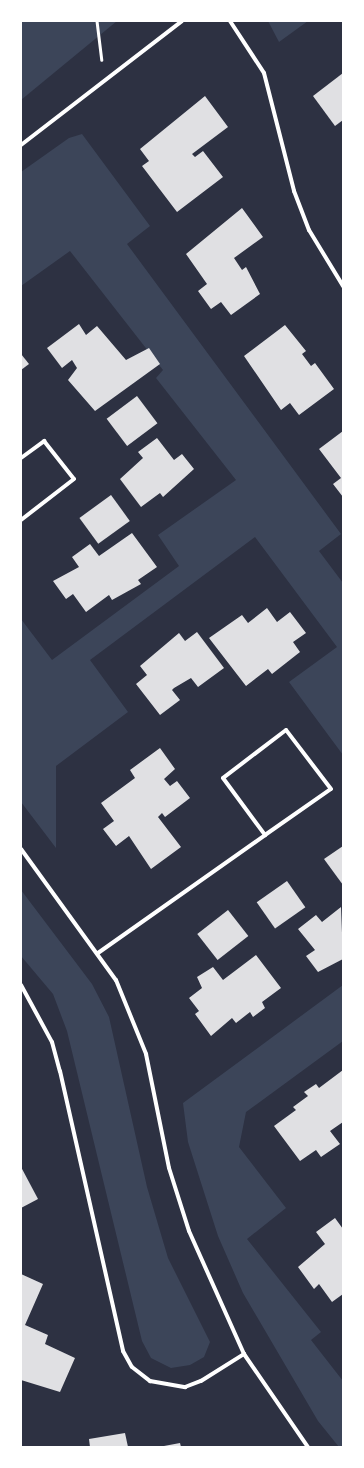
<!DOCTYPE html>
<style>
body{margin:0}
#map{position:relative;width:364px;height:1468px;overflow:hidden;background:#2d3142;font-family:Poppins,sans-serif}
div>[style]{position:absolute}
.green>*{inset:0;background:#3c4559}
.building>*{inset:0;background:#e0e0e3;transform-origin:0 0}
.path>*{height:2.5px;margin:-1.25px;padding:0 1.25px;transform-origin:1.25px;border-radius:1.25px;background:#fff}
.minor>*{height:4px;margin:-2px;padding:0 2px;transform-origin:2px;border-radius:2px;background:#fff}
span{translate:-50% -50%;white-space:nowrap;text-align:center;line-height:1.15;-webkit-text-stroke:4px #fff;paint-order:stroke}
.frame{position:absolute;inset:0;border:22px solid #fff;pointer-events:none}
</style>
<div id="map">
<div class="green">
<div style="clip-path:polygon(21px 21px,117px 21px,21px 100px)"></div>
<div style="clip-path:polygon(268px 21px,308px 21px,279px 42px)"></div>
<div style="clip-path:polygon(82px 134px,150px 226px,127px 244px,341px 534px,319px 551px,343px 583px,343px 755px,289px 682px,337px 647px,255px 537px,90px 660px,128px 712px,56px 766px,56px 848px,21px 802px,21px 619px,52px 660px,179px 566px,158px 535px,236px 480px,156px 378px,163px 370px,70px 251px,21px 286px,21px 172px,69px 138px)"></div>
<div style="clip-path:polygon(21px 890px,92px 984px,109px 1017px,147px 1187px,168px 1258px,210px 1342px,204px 1357px,190px 1365px,171px 1368px,151px 1358px,142px 1341px,67px 1031px,53px 994px,21px 956px)"></div>
<div style="clip-path:polygon(343px 985px,343px 1041px,246px 1112px,239px 1147px,286px 1208px,247px 1239px,321px 1332px,311px 1340px,343px 1381px,343px 1447px,339px 1447px,318px 1421px,243px 1293px,218px 1236px,188px 1142px,183px 1103px)"></div>
</div>
<div class="building">
<div style="clip-path:polygon(343px 73px,343px 120px,335px 126px,313px 96px)"></div>
<div style="clip-path:polygon(205px 96px,228px 127px,192px 154px,195px 157px,203px 151px,223px 177px,177px 212px,142px 166px,149px 161px,140px 149px)"></div>
<div style="clip-path:polygon(242px 208px,263px 237px,234px 258px,242px 270px,246px 267px,260px 294px,231px 315px,221px 302px,211px 309px,198px 291px,207px 284px,186px 254px)"></div>
<div style="clip-path:polygon(79px 324px,86px 335px,97px 326px,126px 360px,149px 348px,160px 364px,95px 411px,68px 380px,77px 368px,72px 360px,62px 368px,47px 348px)"></div>
<div style="clip-path:polygon(285px 325px,306px 351px,302px 354px,311px 366px,315px 363px,334px 389px,299px 415px,290px 403px,281px 410px,244px 356px)"></div>
<div style="clip-path:polygon(21px 354px,29px 364px,21px 370px)"></div>
<div style="left:137px;top:396px;width:34px;height:38px;rotate:53deg"></div>
<div style="clip-path:polygon(343px 431px,343px 497px,333px 484px,341px 478px,319px 449px)"></div>
<div style="clip-path:polygon(157px 438px,174px 460px,182px 454px,194px 469px,163px 497px,160px 493px,141px 507px,120px 479px,143px 458px,138px 452px)"></div>
<div style="left:111px;top:495px;width:32px;height:39px;rotate:54deg"></div>
<div style="clip-path:polygon(132px 533px,157px 567px,138px 580px,141px 584px,112px 600px,109px 595px,86px 612px,73px 594px,66px 599px,53px 581px,79px 567px,72px 557px,90px 544px,99px 556px)"></div>
<div style="clip-path:polygon(267px 608px,277px 622px,290px 612px,306px 633px,293px 642px,300px 652px,272px 674px,268px 669px,246px 686px,209px 638px,242px 615px,248px 623px)"></div>
<div style="clip-path:polygon(197px 632px,224px 668px,198px 687px,191px 678px,174px 688px,172px 690px,180px 700px,160px 715px,136px 684px,147px 675px,140px 666px,179px 633px,185px 641px)"></div>
<div style="clip-path:polygon(160px 748px,175px 769px,164px 779px,170px 786px,177px 781px,190px 798px,165px 817px,162px 813px,158px 817px,181px 847px,151px 869px,129px 836px,116px 846px,103px 829px,114px 821px,101px 803px,135px 778px,130px 770px)"></div>
<div style="clip-path:polygon(343px 846px,343px 885px,324px 859px)"></div>
<div style="left:287px;top:881px;width:32px;height:37px;rotate:55deg"></div>
<div style="clip-path:polygon(341px 907px,343px 959px,318px 972px,306px 956px,315px 950px,298px 929px,316px 915px,322px 922px)"></div>
<div style="left:228px;top:910px;width:33px;height:39px;rotate:52deg"></div>
<div style="clip-path:polygon(256px 955px,281px 988px,262px 1002px,265px 1008px,253px 1017px,250px 1012px,236px 1023px,232px 1018px,211px 1036px,195px 1014px,199px 1011px,189px 998px,202px 988px,197px 977px,213px 967px,223px 980px)"></div>
<div style="clip-path:polygon(343px 1070px,343px 1122px,330px 1131px,340px 1144px,321px 1157px,316px 1150px,300px 1161px,274px 1126px,296px 1110px,293px 1107px,308px 1096px,304px 1092px,316px 1084px,319px 1088px)"></div>
<div style="clip-path:polygon(21px 1167px,38px 1199px,21px 1208px)"></div>
<div style="clip-path:polygon(335px 1218px,343px 1229px,343px 1294px,332px 1302px,319px 1284px,314px 1289px,298px 1267px,325px 1244px,316px 1232px)"></div>
<div style="clip-path:polygon(21px 1274px,43px 1284px,25px 1325px,48px 1335px,45px 1344px,75px 1358px,60px 1392px,21px 1380px)"></div>
<div style="clip-path:polygon(125px 1433px,128px 1447px,90px 1447px,89px 1439px)"></div>
<div style="clip-path:polygon(180px 1443px,181px 1447px,165px 1447px,164px 1446px)"></div>
</div>
<div class="path">
<div style="left:97px;top:21px;width:39px;rotate:83deg"></div>
</div>
<div class="minor">
<div style="left:230px;top:21px;width:62px;rotate:56.8deg"></div>
<div style="left:264px;top:73px;width:122px;rotate:75.7deg"></div>
<div style="left:294px;top:191px;width:42px;rotate:69deg"></div>
<div style="left:309px;top:230px;width:66px;rotate:58.7deg"></div>
<div style="left:21px;top:145px;width:203px;rotate:-37.6deg"></div>
<div style="left:21px;top:458px;width:29px;rotate:-36deg"></div>
<div style="left:44px;top:441px;width:48px;rotate:51.7deg"></div>
<div style="left:74px;top:479px;width:67px;rotate:142.3deg"></div>
<div style="left:21px;top:849px;width:162px;rotate:54.1deg"></div>
<div style="left:116px;top:980px;width:80px;rotate:67.9deg"></div>
<div style="left:146px;top:1054px;width:116px;rotate:78.6deg"></div>
<div style="left:169px;top:1168px;width:66px;rotate:72.4deg"></div>
<div style="left:189px;top:1231px;width:135px;rotate:65.9deg"></div>
<div style="left:244px;top:1354px;width:113px;rotate:55.5deg"></div>
<div style="left:98px;top:953px;width:204px;rotate:-35.2deg"></div>
<div style="left:265px;top:835px;width:80px;rotate:-34.9deg"></div>
<div style="left:331px;top:789px;width:74px;rotate:-127.3deg"></div>
<div style="left:286px;top:730px;width:79px;rotate:142.7deg"></div>
<div style="left:223px;top:778px;width:71px;rotate:53.6deg"></div>
<div style="left:21px;top:985px;width:65px;rotate:61.5deg"></div>
<div style="left:52px;top:1042px;width:30px;rotate:75deg"></div>
<div style="left:60px;top:1071px;width:287px;rotate:77.3deg"></div>
<div style="left:123px;top:1351px;width:18px;rotate:61deg"></div>
<div style="left:132px;top:1367px;width:23px;rotate:38deg"></div>
<div style="left:150px;top:1381px;width:36px;rotate:10deg"></div>
<div style="left:185px;top:1387px;width:17px;rotate:-21deg"></div>
<div style="left:201px;top:1381px;width:51px;rotate:-32.1deg"></div>
</div>
<div class="frame"></div>
</div>
